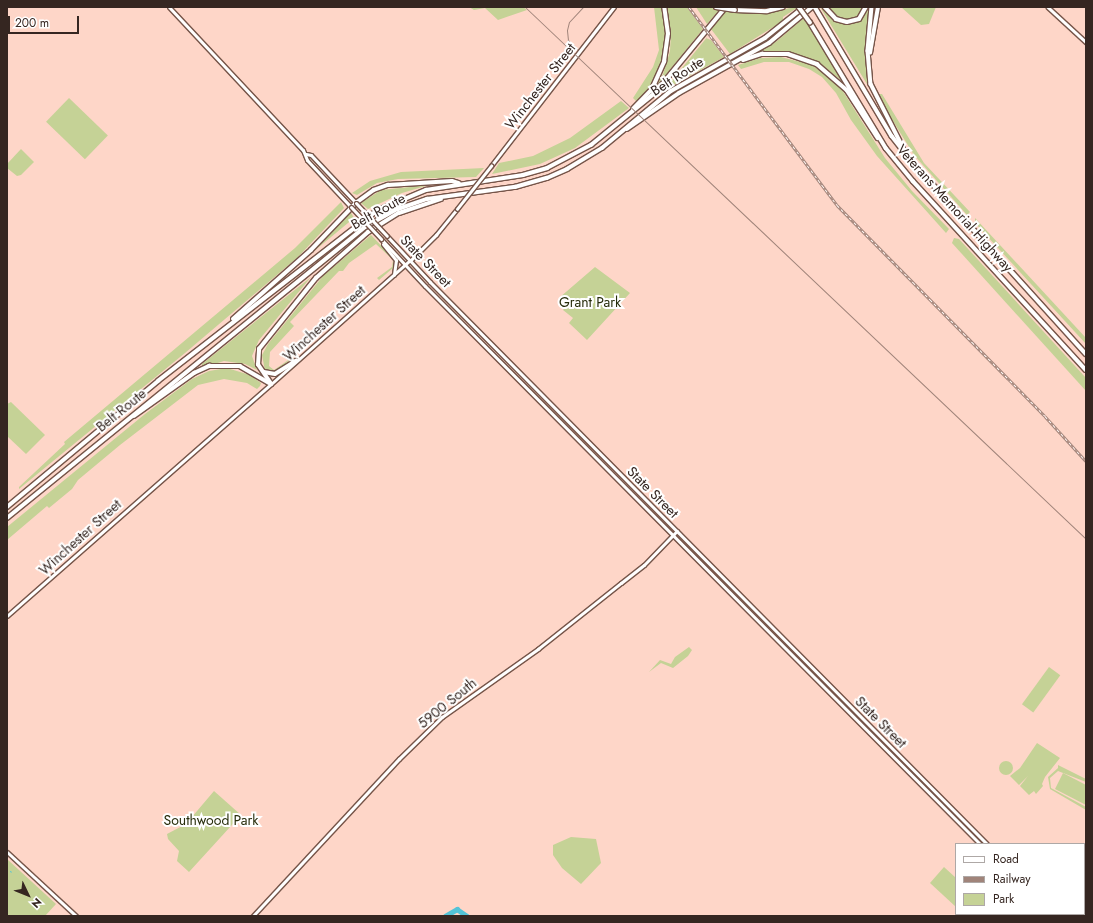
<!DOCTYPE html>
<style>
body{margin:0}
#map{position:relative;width:1093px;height:923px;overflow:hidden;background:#fed6c8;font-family:Jost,sans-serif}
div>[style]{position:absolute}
.green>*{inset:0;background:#c5d296;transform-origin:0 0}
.round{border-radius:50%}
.stream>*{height:1px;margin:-0.5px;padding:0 0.5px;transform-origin:0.5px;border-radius:0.5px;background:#53c3d7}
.river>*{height:4.5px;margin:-2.25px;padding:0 2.25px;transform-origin:2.25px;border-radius:2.25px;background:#53c3d7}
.roads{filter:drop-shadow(1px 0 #765549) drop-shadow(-1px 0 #765549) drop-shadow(0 1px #765549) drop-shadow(0 -1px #765549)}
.secondary>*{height:2.5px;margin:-1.25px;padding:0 1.25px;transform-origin:1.25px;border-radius:1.25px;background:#fff}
.primary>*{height:3px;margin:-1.5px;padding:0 1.5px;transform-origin:1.5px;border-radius:1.5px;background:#fff}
.highway>*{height:3.5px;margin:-1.75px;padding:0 1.75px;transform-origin:1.75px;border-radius:1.75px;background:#fff}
.tram>*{height:1px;margin:-0.5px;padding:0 0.5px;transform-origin:0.5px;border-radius:0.5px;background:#a0847a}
.rail>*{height:2.5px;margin-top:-1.25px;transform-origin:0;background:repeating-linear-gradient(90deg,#fff 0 3px,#a0847a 0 6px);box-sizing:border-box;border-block:1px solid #a0847a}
.bridges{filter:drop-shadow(1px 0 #765549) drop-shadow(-1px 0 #765549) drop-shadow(0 1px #765549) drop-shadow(0 -1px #765549)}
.secondary-bridge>*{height:2.5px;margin:-1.25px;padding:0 1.25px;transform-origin:1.25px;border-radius:1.25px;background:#fff}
.primary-bridge>*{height:3px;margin:-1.5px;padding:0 1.5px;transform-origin:1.5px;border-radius:1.5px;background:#fff}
.highway-bridge>*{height:3.5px;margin:-1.75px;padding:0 1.75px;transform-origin:1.75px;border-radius:1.75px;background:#fff}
span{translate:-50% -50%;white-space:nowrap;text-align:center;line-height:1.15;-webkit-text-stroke:4px #fff;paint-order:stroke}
.street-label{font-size:14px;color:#352621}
.park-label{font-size:14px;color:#272d0b}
.frame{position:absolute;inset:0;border:8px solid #352621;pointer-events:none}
.legend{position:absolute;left:955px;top:843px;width:130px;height:72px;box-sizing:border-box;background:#fff;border:1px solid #aea8a6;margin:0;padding:5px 7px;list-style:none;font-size:12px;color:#352621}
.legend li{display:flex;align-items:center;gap:8px;height:20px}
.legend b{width:20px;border:1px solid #aea8a6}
.north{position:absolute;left:8px;top:875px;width:40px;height:40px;-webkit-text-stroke:3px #fff;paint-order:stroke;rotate:133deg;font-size:11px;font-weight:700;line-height:16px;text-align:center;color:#352621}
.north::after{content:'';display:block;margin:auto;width:14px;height:18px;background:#352621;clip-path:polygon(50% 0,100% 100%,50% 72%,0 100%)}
.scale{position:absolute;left:8px;top:16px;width:71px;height:18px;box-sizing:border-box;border:2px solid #352621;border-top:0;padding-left:5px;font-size:12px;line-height:14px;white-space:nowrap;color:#352621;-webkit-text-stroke:3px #fff;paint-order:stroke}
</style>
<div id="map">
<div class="green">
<div style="clip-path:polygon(469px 7px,523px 7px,527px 10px,498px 20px,485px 8px,474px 10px)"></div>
<div style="clip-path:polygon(654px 7px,661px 7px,664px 19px,666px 39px,663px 59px,652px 84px,637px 102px,633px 98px,653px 67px,659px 50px)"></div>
<div style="clip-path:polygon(666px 7px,687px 7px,703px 29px,655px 88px,663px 74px,670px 51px,671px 32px)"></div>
<div style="clip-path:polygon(696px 7px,710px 7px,719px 10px,707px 24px)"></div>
<div style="clip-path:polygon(794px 7px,797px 8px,783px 17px,783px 21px,730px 54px,711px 29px,726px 11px,764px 14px)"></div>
<div style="clip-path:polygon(820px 7px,835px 21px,849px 25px,861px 20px,870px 7px,866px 59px,873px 94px)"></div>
<div style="clip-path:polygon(828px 7px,864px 7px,858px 16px,849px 20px,838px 17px)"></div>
<div style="clip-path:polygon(901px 7px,936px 7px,929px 24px,921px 25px)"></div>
<div style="clip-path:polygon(804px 18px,830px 58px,843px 82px,825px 67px,805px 57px,784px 52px,757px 54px,777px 41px)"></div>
<div style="clip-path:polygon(708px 36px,706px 38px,711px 40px,724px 57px,664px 90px)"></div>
<div style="clip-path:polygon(781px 57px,812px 65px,839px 85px,885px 158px,912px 191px,949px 229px,946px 233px,877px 156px,851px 120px,836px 93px,822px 77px,809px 69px,789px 62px,764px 62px,741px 69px,738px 65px,760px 58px)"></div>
<div style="clip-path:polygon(879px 94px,882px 94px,924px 163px,970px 212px,967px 215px,914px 155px,891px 118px)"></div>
<div style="left:69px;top:98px;width:54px;height:33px;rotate:44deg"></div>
<div style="clip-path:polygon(621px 101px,629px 108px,575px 148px,540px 164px,492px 174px,499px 163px,533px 156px,570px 138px)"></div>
<div style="clip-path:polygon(21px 149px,34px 162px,21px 175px,17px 176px,7px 168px,7px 164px)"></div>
<div style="clip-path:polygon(484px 168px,476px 177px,398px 179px,377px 183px,357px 195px,352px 193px,370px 181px,401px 172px)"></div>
<div style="clip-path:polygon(429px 185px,402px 193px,368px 209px,361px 203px,381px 190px)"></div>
<div style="clip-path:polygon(341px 202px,344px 208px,298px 257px,185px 353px,19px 489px,19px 487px,65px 444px,64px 442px,295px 248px)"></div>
<div style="clip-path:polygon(350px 211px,354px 218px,313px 252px,313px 251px)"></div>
<div style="clip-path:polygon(975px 218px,1086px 338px,1086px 344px,975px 223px)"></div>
<div style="clip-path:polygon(371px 235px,394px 259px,393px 268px,379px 280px,377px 278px,392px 267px,393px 260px,376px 244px,349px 263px,343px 271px,339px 271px,290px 322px,294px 326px,270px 352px,269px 366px,274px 370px,297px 354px,274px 373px,265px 371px,262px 355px,268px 344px,323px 276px)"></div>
<div style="clip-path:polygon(954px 238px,959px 239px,1086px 378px,1086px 391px,952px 243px)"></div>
<div style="clip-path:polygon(595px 267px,630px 293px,587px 340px,569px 323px,573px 318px,563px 310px,566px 306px,559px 298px)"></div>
<div style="clip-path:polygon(311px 277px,259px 340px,252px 356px,257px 370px,245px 364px,224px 361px,202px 368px,202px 364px)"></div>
<div style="clip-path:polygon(227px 368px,250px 375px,261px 383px,260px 386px,257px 389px,247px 383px,224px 379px,198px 385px,120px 445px,78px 480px,72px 489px,49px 508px,47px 506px,7px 540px,7px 527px,145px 414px,192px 379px,209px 371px)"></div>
<div style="clip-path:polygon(11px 402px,45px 435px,26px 454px,7px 436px,7px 404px)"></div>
<div style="clip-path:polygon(689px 647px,692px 650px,688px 656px,673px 668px,661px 663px,649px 672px,660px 660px,671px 664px,675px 657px)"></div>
<div style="left:1049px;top:667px;width:14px;height:46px;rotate:36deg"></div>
<div style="clip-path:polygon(1037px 743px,1060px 758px,1045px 777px,1042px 784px,1043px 786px,1036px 794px,1034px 791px,1029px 795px,1020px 786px,1028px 776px,1019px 785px,1010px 776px,1020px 768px)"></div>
<div class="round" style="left:999px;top:761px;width:14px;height:14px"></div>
<div style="clip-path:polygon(1058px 765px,1086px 779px,1086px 782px,1058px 771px,1050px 778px,1051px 788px,1086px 807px,1086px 810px,1050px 789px,1048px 777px,1058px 768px)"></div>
<div style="clip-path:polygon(1063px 773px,1086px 785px,1086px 805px,1055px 789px)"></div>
<div style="clip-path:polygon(214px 791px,241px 815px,189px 872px,177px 861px,179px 851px,168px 839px,167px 834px,186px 824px)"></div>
<div style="clip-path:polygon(571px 837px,596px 839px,601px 863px,581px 884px,562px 868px,553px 855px,553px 845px)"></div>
<div style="clip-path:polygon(7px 859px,56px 904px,45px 916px,7px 916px)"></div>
<div style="clip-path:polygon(944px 867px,956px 878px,956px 907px,930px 883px)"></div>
</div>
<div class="stream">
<div style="left:10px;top:871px;width:1px;rotate:45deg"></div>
</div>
<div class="river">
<div style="left:445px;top:916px;width:14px;rotate:-30deg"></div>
<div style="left:457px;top:909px;width:12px;rotate:35deg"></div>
</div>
<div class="roads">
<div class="secondary">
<div style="left:1048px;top:7px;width:52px;rotate:42.6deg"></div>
<div style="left:491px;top:166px;width:201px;rotate:-52.3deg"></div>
<div style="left:410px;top:261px;width:37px;rotate:-45deg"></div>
<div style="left:436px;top:235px;width:33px;rotate:-51deg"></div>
<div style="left:7px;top:616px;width:351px;rotate:-41.3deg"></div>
<div style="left:253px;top:916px;width:214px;rotate:-47.1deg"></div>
<div style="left:399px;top:759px;width:60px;rotate:-44.3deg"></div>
<div style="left:442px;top:717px;width:118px;rotate:-35.3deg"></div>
<div style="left:538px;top:649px;width:106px;rotate:-38.5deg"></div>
<div style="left:621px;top:583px;width:29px;rotate:-38deg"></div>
<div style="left:644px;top:565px;width:47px;rotate:-45.9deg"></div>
<div style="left:1022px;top:916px;width:2px;rotate:-63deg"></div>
<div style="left:1029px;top:916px;width:3px;rotate:-45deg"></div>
</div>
<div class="primary">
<div style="left:169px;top:7px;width:196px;rotate:46.9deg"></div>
<div style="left:303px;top:150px;width:11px;rotate:68deg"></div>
<div style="left:307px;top:160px;width:64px;rotate:46.9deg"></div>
<div style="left:306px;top:154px;width:5px;rotate:11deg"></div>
<div style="left:311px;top:155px;width:66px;rotate:46.8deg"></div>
<div style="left:387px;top:236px;width:63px;rotate:46.9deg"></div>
<div style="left:430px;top:282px;width:791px;rotate:45.26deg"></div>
<div style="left:381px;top:239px;width:64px;rotate:46.9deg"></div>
<div style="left:425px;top:286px;width:787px;rotate:45.15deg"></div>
<div style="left:383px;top:244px;width:21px;rotate:51deg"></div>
<div style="left:396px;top:260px;width:15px;rotate:98deg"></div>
<div style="left:271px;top:384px;width:185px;rotate:-41.7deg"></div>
<div style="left:1084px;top:847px;width:3px;rotate:-45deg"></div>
<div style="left:7px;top:852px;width:94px;rotate:42.8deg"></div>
<div style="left:1084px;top:852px;width:4px;rotate:-56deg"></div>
<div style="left:1084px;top:856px;width:4px;rotate:-56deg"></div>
<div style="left:1052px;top:914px;width:3px;rotate:45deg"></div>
<div style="left:1061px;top:914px;width:3px;rotate:45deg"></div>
</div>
<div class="highway">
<div style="left:815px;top:7px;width:150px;rotate:59.2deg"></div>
<div style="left:892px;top:136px;width:28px;rotate:52deg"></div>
<div style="left:909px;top:158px;width:264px;rotate:47.9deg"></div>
<div style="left:825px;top:7px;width:16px;rotate:47deg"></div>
<div style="left:836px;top:19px;width:11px;rotate:15deg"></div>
<div style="left:847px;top:22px;width:12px;rotate:-14deg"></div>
<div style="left:859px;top:19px;width:14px;rotate:-60deg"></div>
<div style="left:872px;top:7px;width:44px;rotate:95.2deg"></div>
<div style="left:868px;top:51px;width:33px;rotate:85deg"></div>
<div style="left:871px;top:84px;width:71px;rotate:63.1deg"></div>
<div style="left:735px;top:10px;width:32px;rotate:2deg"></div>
<div style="left:767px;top:11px;width:16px;rotate:-14deg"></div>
<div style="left:810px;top:22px;width:147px;rotate:58.9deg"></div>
<div style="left:886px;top:148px;width:43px;rotate:50.7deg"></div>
<div style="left:913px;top:181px;width:256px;rotate:47.5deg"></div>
<div style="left:870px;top:53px;width:47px;rotate:-80.1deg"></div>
<div style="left:743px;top:60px;width:20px;rotate:-18deg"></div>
<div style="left:762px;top:54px;width:26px"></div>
<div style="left:788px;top:54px;width:31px;rotate:19deg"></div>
<div style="left:817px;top:64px;width:40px;rotate:41deg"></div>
<div style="left:847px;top:90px;width:57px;rotate:57.1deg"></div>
<div style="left:633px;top:109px;width:28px;rotate:-46deg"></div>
<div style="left:652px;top:89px;width:30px;rotate:-66deg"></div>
<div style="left:664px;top:62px;width:28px;rotate:-82deg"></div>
<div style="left:668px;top:34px;width:27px;rotate:-98deg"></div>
<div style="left:627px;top:129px;width:63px;rotate:-34.7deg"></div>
<div style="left:679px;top:93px;width:103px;rotate:-29.1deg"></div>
<div style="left:769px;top:43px;width:56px;rotate:-39.9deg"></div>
<div style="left:233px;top:319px;width:104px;rotate:-41.5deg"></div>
<div style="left:311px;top:250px;width:65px;rotate:-46.2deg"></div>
<div style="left:356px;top:203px;width:22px;rotate:-36deg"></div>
<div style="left:374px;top:190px;width:15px;rotate:-20deg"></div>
<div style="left:388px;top:185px;width:64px;rotate:-3.6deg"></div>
<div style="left:452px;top:181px;width:7px;rotate:16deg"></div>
<div style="left:264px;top:372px;width:11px;rotate:10deg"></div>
<div style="left:275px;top:374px;width:25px;rotate:-32deg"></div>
<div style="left:271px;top:384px;width:23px;rotate:-124deg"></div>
<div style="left:258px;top:365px;width:16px;rotate:-86deg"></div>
<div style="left:259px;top:349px;width:91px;rotate:-51.2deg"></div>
<div style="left:316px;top:278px;width:69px;rotate:-41.5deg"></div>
<div style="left:368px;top:232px;width:36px;rotate:-32deg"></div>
<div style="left:399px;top:213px;width:44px;rotate:-18.4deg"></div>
<div style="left:134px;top:416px;width:74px;rotate:-35.6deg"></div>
<div style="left:194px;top:373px;width:17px;rotate:-25deg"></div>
<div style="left:209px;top:366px;width:31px"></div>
<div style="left:240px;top:366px;width:36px;rotate:30deg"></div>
<div style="left:7px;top:507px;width:197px;rotate:-39.8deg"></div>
<div style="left:158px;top:381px;width:276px;rotate:-37.9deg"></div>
<div style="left:376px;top:211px;width:54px;rotate:-22.8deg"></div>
<div style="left:426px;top:190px;width:98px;rotate:-8.8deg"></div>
<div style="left:523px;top:175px;width:25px;rotate:-16deg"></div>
<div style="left:547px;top:168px;width:50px;rotate:-27.6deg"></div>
<div style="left:591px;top:145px;width:82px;rotate:-39.1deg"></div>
<div style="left:655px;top:93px;width:112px;rotate:-50.5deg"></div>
<div style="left:7px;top:518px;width:461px;rotate:-39.1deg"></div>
<div style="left:365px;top:227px;width:38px;rotate:-29deg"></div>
<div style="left:398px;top:209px;width:31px;rotate:-19deg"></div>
<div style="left:427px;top:199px;width:89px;rotate:-7.8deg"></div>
<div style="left:515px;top:187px;width:33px;rotate:-16deg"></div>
<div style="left:547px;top:178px;width:22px;rotate:-24deg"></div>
<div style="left:567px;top:169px;width:41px;rotate:-31deg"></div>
<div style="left:602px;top:148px;width:89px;rotate:-39.6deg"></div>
<div style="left:671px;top:91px;width:108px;rotate:-29.4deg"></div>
<div style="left:765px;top:38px;width:50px;rotate:-38.5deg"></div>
</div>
</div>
<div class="tram">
<div style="left:525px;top:7px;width:773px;rotate:43.48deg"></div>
<div style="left:577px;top:49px;width:13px;rotate:-135deg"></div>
<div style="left:568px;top:40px;width:10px;rotate:-96deg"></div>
<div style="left:567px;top:30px;width:8px;rotate:-76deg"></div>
<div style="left:569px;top:22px;width:21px;rotate:-47deg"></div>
</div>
<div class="rail">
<div style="left:689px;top:7px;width:247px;rotate:53.2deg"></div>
<div style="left:837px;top:205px;width:296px;rotate:45.4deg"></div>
<div style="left:1045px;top:416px;width:61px;rotate:47.7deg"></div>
</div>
<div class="bridges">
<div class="secondary-bridge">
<div style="left:457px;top:209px;width:55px;rotate:-51.7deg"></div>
</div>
<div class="primary-bridge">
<div style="left:356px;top:203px;width:45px;rotate:46.8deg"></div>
<div style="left:351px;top:207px;width:44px;rotate:46.8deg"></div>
</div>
<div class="highway-bridge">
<div style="left:716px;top:7px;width:19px;rotate:9deg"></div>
<div style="left:799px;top:7px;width:19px;rotate:54deg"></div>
</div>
</div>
<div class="street-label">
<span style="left:677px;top:76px;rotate:-33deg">Belt Route</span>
<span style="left:540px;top:86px;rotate:-52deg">Winchester Street</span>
<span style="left:955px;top:208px;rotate:48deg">Veterans Memorial Highway</span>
<span style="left:378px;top:211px;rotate:-29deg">Belt Route</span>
<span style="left:426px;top:261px;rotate:46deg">State Street</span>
<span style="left:324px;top:323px;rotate:-42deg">Winchester Street</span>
<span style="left:121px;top:410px;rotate:-39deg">Belt Route</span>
<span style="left:653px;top:492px;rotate:45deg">State Street</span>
<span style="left:80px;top:537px;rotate:-42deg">Winchester Street</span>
<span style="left:447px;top:703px;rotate:-39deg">5900 South</span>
<span style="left:881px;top:722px;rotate:45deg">State Street</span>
</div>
<div class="park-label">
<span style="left:590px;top:302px">Grant Park</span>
<span style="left:211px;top:820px">Southwood Park</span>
</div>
<div class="frame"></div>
<ul class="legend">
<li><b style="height:5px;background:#fff"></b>Road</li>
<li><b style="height:5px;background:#a0847a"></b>Railway</li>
<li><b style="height:11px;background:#c5d296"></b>Park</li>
</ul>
<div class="north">N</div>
<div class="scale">200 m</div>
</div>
